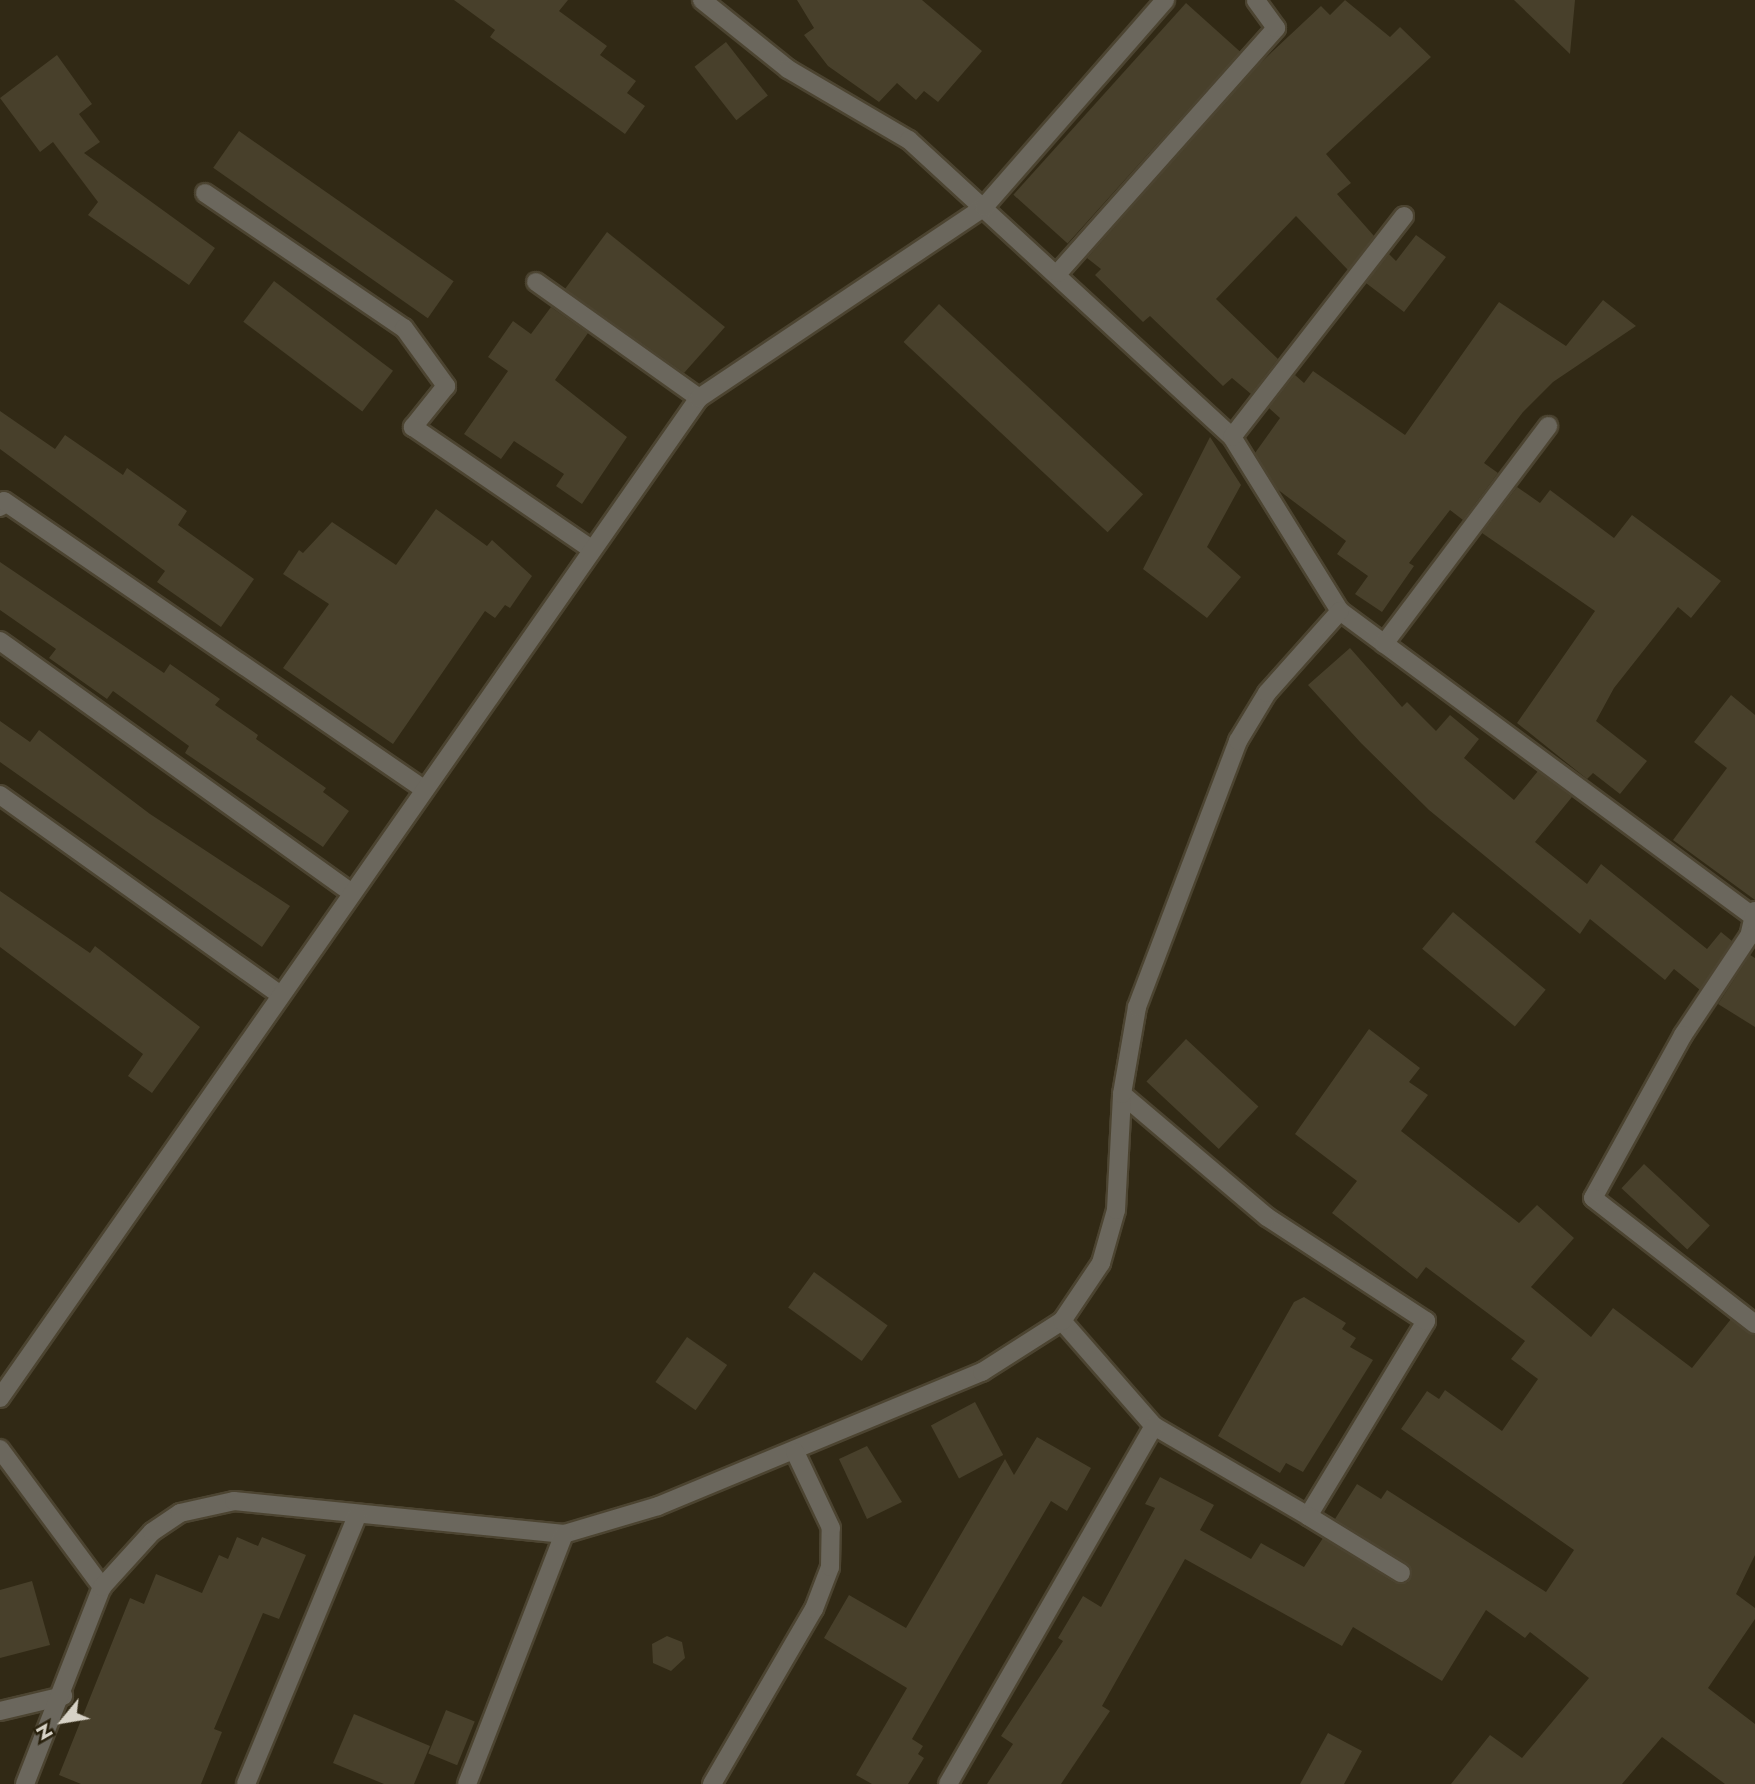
<!DOCTYPE html>
<style>
body{margin:0}
#map{position:relative;width:1755px;height:1784px;overflow:hidden;background:#312915;font-family:Jost,sans-serif}
div>[style]{position:absolute}
.building>*{inset:0;background:#48402b;transform-origin:0 0}
.roads{filter:drop-shadow(2px 0 #4c4431) drop-shadow(-2px 0 #4c4431) drop-shadow(0 2px #4c4431) drop-shadow(0 -2px #4c4431)}
.minor>*{height:18px;margin:-9px;padding:0 9px;transform-origin:9px;border-radius:9px;background:#6b675d}
span{translate:-50% -50%;white-space:nowrap;text-align:center;line-height:1.15;-webkit-text-stroke:7px #271f0b;paint-order:stroke}
.north{position:absolute;left:28px;top:1686px;width:70px;height:70px;-webkit-text-stroke:5px #271f0b;paint-order:stroke;rotate:240deg;font-size:19px;font-weight:700;line-height:28px;text-align:center;color:#d7d2c6}
.north::after{content:'';display:block;margin:auto;width:24px;height:32px;background:#d7d2c6;clip-path:polygon(50% 0,100% 100%,50% 72%,0 100%)}
</style>
<div id="map">
<div class="building">
<div style="clip-path:polygon(454px 0,568px 0,559px 11px,607px 46px,600px 55px,636px 81px,627px 93px,645px 106px,625px 134px,490px 37px,495px 30px)"></div>
<div style="clip-path:polygon(797px 0,922px 0,982px 51px,938px 102px,924px 91px,916px 100px,897px 83px,879px 102px,828px 66px,804px 35px,814px 28px)"></div>
<div style="clip-path:polygon(1345px 0,1390px 37px,1400px 27px,1431px 57px,1326px 154px,1351px 183px,1337px 194px,1374px 236px,1348px 270px,1296px 216px,1216px 299px,1278px 359px,1251px 394px,1232px 378px,1223px 386px,1150px 316px,1143px 322px,1095px 275px,1101px 269px,1087px 258px,1256px 67px,1321px 6px,1330px 15px)"></div>
<div style="clip-path:polygon(1514px 0,1575px 0,1570px 54px)"></div>
<div style="left:1186px;top:3px;width:73px;height:258px;rotate:42deg"></div>
<div style="left:726px;top:42px;width:68px;height:40px;rotate:52deg"></div>
<div style="clip-path:polygon(57px 55px,92px 104px,79px 114px,100px 142px,84px 153px,215px 248px,189px 285px,88px 215px,98px 202px,53px 142px,40px 152px,0 98px)"></div>
<div style="left:239px;top:131px;width:262px;height:45px;rotate:35deg"></div>
<div style="clip-path:polygon(607px 232px,725px 327px,684px 373px,565px 289px)"></div>
<div style="clip-path:polygon(1416px 235px,1446px 257px,1404px 312px,1366px 283px,1389px 254px,1396px 261px)"></div>
<div style="left:274px;top:281px;width:149px;height:51px;rotate:37deg"></div>
<div style="clip-path:polygon(1603px 300px,1636px 326px,1553px 382px,1523px 412px,1484px 463px,1498px 473px,1463px 520px,1450px 510px,1409px 563px,1414px 566px,1382px 612px,1355px 594px,1368px 576px,1337px 554px,1346px 541px,1277px 489px,1255px 453px,1280px 418px,1269px 408px,1295px 375px,1304px 383px,1313px 371px,1405px 435px,1499px 302px,1566px 346px)"></div>
<div style="left:939px;top:304px;width:279px;height:52px;rotate:43deg"></div>
<div style="clip-path:polygon(551px 307px,588px 333px,555px 380px,627px 437px,582px 504px,556px 486px,564px 474px,514px 441px,501px 459px,464px 434px,508px 371px,488px 357px,513px 321px,531px 334px)"></div>
<div style="clip-path:polygon(0 411px,55px 449px,65px 435px,123px 475px,127px 468px,187px 511px,178px 525px,254px 579px,221px 627px,157px 582px,165px 571px,0 449px)"></div>
<div style="clip-path:polygon(1210px 437px,1241px 485px,1207px 547px,1241px 577px,1207px 618px,1143px 569px)"></div>
<div style="clip-path:polygon(1517px 487px,1540px 503px,1550px 490px,1614px 538px,1632px 515px,1721px 581px,1691px 618px,1678px 607px,1614px 688px,1596px 721px,1647px 761px,1620px 794px,1593px 773px,1587px 779px,1517px 723px,1595px 611px,1482px 533px)"></div>
<div style="clip-path:polygon(436px 509px,487px 546px,492px 540px,532px 576px,510px 608px,505px 605px,495px 618px,485px 611px,393px 744px,283px 668px,329px 604px,283px 574px,299px 550px,303px 553px,332px 522px,396px 565px)"></div>
<div style="clip-path:polygon(0 562px,164px 673px,170px 664px,220px 699px,215px 705px,258px 735px,256px 739px,326px 788px,323px 792px,349px 811px,323px 847px,185px 753px,189px 746px,113px 691px,107px 699px,49px 658px,56px 649px,0 610px)"></div>
<div style="clip-path:polygon(1350px 648px,1402px 707px,1407px 702px,1436px 731px,1450px 715px,1479px 739px,1464px 758px,1514px 800px,1538px 771px,1572px 797px,1535px 842px,1587px 884px,1601px 864px,1707px 949px,1721px 932px,1732px 941px,1700px 990px,1674px 969px,1665px 980px,1590px 919px,1580px 934px,1429px 810px,1361px 743px,1308px 685px)"></div>
<div style="clip-path:polygon(1731px 695px,1755px 715px,1755px 900px,1673px 840px,1727px 768px,1694px 742px)"></div>
<div style="clip-path:polygon(0 721px,30px 742px,39px 730px,150px 814px,290px 906px,262px 947px,0 762px)"></div>
<div style="clip-path:polygon(0 891px,90px 953px,95px 946px,200px 1027px,152px 1093px,128px 1076px,143px 1054px,0 947px)"></div>
<div style="left:1453px;top:912px;width:121px;height:48px;rotate:40deg"></div>
<div style="clip-path:polygon(1750px 955px,1755px 958px,1755px 1027px,1718px 1004px)"></div>
<div style="clip-path:polygon(1369px 1029px,1420px 1068px,1409px 1082px,1428px 1095px,1401px 1131px,1519px 1223px,1537px 1205px,1574px 1238px,1531px 1287px,1591px 1337px,1613px 1308px,1692px 1368px,1731px 1319px,1755px 1335px,1755px 1555px,1736px 1594px,1755px 1608px,1755px 1619px,1708px 1688px,1755px 1724px,1755px 1784px,1725px 1784px,1662px 1737px,1622px 1784px,1451px 1784px,1490px 1735px,1522px 1758px,1589px 1678px,1530px 1632px,1525px 1638px,1486px 1610px,1442px 1681px,1353px 1627px,1342px 1646px,1185px 1559px,1102px 1706px,1110px 1711px,1061px 1784px,987px 1784px,1013px 1744px,1001px 1736px,1063px 1641px,1058px 1638px,1083px 1596px,1101px 1607px,1155px 1508px,1145px 1504px,1160px 1477px,1214px 1505px,1200px 1530px,1251px 1559px,1261px 1543px,1304px 1567px,1323px 1538px,1395px 1583px,1407px 1583px,1412px 1574px,1407px 1564px,1335px 1519px,1357px 1484px,1381px 1499px,1387px 1490px,1546px 1592px,1574px 1550px,1401px 1429px,1427px 1391px,1439px 1399px,1445px 1390px,1502px 1431px,1538px 1379px,1511px 1359px,1525px 1341px,1426px 1267px,1417px 1279px,1332px 1213px,1357px 1181px,1295px 1134px)"></div>
<div style="left:1186px;top:1039px;width:99px;height:58px;rotate:43deg"></div>
<div style="left:1644px;top:1164px;width:90px;height:33px;rotate:43deg"></div>
<div style="left:814px;top:1272px;width:91px;height:44px;rotate:36deg"></div>
<div style="clip-path:polygon(1304px 1297px,1346px 1323px,1342px 1329px,1356px 1338px,1350px 1347px,1373px 1360px,1303px 1472px,1286px 1463px,1280px 1473px,1218px 1436px,1294px 1302px)"></div>
<div style="left:687px;top:1337px;width:49px;height:55px;rotate:35deg"></div>
<div style="left:975px;top:1402px;width:60px;height:50px;rotate:62deg"></div>
<div style="clip-path:polygon(1037px 1437px,1091px 1468px,1067px 1511px,1051px 1501px,958px 1659px,912px 1739px,923px 1746px,918px 1754px,924px 1758px,908px 1784px,872px 1784px,856px 1775px,907px 1688px,824px 1638px,849px 1595px,906px 1628px,1005px 1459px,1014px 1475px)"></div>
<div style="clip-path:polygon(867px 1446px,902px 1502px,867px 1519px,839px 1459px)"></div>
<div style="clip-path:polygon(237px 1537px,258px 1546px,262px 1537px,306px 1555px,279px 1619px,263px 1613px,214px 1729px,222px 1732px,201px 1784px,81px 1784px,59px 1775px,130px 1598px,144px 1604px,156px 1574px,202px 1593px,219px 1555px,228px 1559px)"></div>
<div style="clip-path:polygon(32px 1581px,50px 1645px,0 1658px,0 1590px)"></div>
<div style="clip-path:polygon(667px 1636px,682px 1642px,685px 1658px,671px 1671px,653px 1663px,652px 1644px)"></div>
<div style="left:446px;top:1710px;width:31px;height:47px;rotate:22deg"></div>
<div style="clip-path:polygon(354px 1714px,430px 1746px,414px 1784px,384px 1784px,333px 1763px)"></div>
<div style="clip-path:polygon(1328px 1733px,1362px 1751px,1344px 1784px,1300px 1784px)"></div>
</div>
<div class="roads">
<div class="minor">
<div style="left:702px;top:0;width:110px;rotate:38.7deg"></div>
<div style="left:788px;top:69px;width:140px;rotate:30.4deg"></div>
<div style="left:909px;top:140px;width:439px;rotate:42.6deg"></div>
<div style="left:1232px;top:437px;width:205px;rotate:58.2deg"></div>
<div style="left:1340px;top:611px;width:516px;rotate:36.49deg"></div>
<div style="left:205px;top:193px;width:240px;rotate:34.2deg"></div>
<div style="left:404px;top:328px;width:72px;rotate:54.1deg"></div>
<div style="left:446px;top:386px;width:53px;rotate:128.8deg"></div>
<div style="left:413px;top:427px;width:214px;rotate:34.4deg"></div>
<div style="left:1058px;top:273px;width:328px;rotate:-48.3deg"></div>
<div style="left:1276px;top:28px;width:34px;rotate:-126deg"></div>
<div style="left:536px;top:282px;width:200px;rotate:35.4deg"></div>
<div style="left:1232px;top:437px;width:280px;rotate:-52.1deg"></div>
<div style="left:0;top:507px;width:7px;rotate:-56deg"></div>
<div style="left:4px;top:501px;width:507px;rotate:34.47deg"></div>
<div style="left:0;top:641px;width:432px;rotate:35.6deg"></div>
<div style="left:1384px;top:644px;width:273px;rotate:-53deg"></div>
<div style="left:0;top:795px;width:343px;rotate:35.5deg"></div>
<div style="left:1755px;top:911px;width:26px;rotate:103deg"></div>
<div style="left:1749px;top:936px;width:119px;rotate:123.7deg"></div>
<div style="left:1683px;top:1035px;width:186px;rotate:118.9deg"></div>
<div style="left:1593px;top:1198px;width:205px;rotate:37.9deg"></div>
<div style="left:1062px;top:1321px;width:140px;rotate:48.8deg"></div>
<div style="left:1154px;top:1426px;width:178px;rotate:30.3deg"></div>
<div style="left:1308px;top:1516px;width:228px;rotate:-58.8deg"></div>
<div style="left:1426px;top:1321px;width:190px;rotate:-146.8deg"></div>
<div style="left:1267px;top:1217px;width:190px;rotate:-139.7deg"></div>
<div style="left:0;top:1398px;width:1220px;rotate:-55.05deg"></div>
<div style="left:699px;top:398px;width:343px;rotate:-33.8deg"></div>
<div style="left:984px;top:207px;width:275px;rotate:-48.8deg"></div>
<div style="left:0;top:1449px;width:172px;rotate:53.5deg"></div>
<div style="left:1308px;top:1516px;width:109px;rotate:31.5deg"></div>
<div style="left:0;top:1711px;width:65px;rotate:-13.4deg"></div>
<div style="left:25px;top:1784px;width:212px;rotate:-68.7deg"></div>
<div style="left:102px;top:1587px;width:74px;rotate:-47.7deg"></div>
<div style="left:152px;top:1532px;width:34px;rotate:-34deg"></div>
<div style="left:180px;top:1513px;width:55px;rotate:-12.5deg"></div>
<div style="left:234px;top:1501px;width:332px;rotate:5.7deg"></div>
<div style="left:564px;top:1534px;width:98px;rotate:-16.6deg"></div>
<div style="left:658px;top:1506px;width:351px;rotate:-22.5deg"></div>
<div style="left:982px;top:1372px;width:95px;rotate:-32.5deg"></div>
<div style="left:1062px;top:1321px;width:70px;rotate:-56.1deg"></div>
<div style="left:1101px;top:1263px;width:55px;rotate:-74.2deg"></div>
<div style="left:1116px;top:1210px;width:116px;rotate:-87deg"></div>
<div style="left:1122px;top:1094px;width:88px;rotate:-80.2deg"></div>
<div style="left:1137px;top:1007px;width:285px;rotate:-69.2deg"></div>
<div style="left:1238px;top:741px;width:56px;rotate:-58.9deg"></div>
<div style="left:1267px;top:693px;width:110px;rotate:-48.3deg"></div>
<div style="left:246px;top:1784px;width:290px;rotate:-67.5deg"></div>
<div style="left:467px;top:1784px;width:268px;rotate:-68.8deg"></div>
<div style="left:712px;top:1784px;width:203px;rotate:-59.8deg"></div>
<div style="left:814px;top:1609px;width:45px;rotate:-69.1deg"></div>
<div style="left:830px;top:1567px;width:39px;rotate:-89deg"></div>
<div style="left:831px;top:1528px;width:84px;rotate:-115.3deg"></div>
<div style="left:948px;top:1784px;width:413px;rotate:-60.1deg"></div>
</div>
</div>
<div class="north">N</div>
</div>
